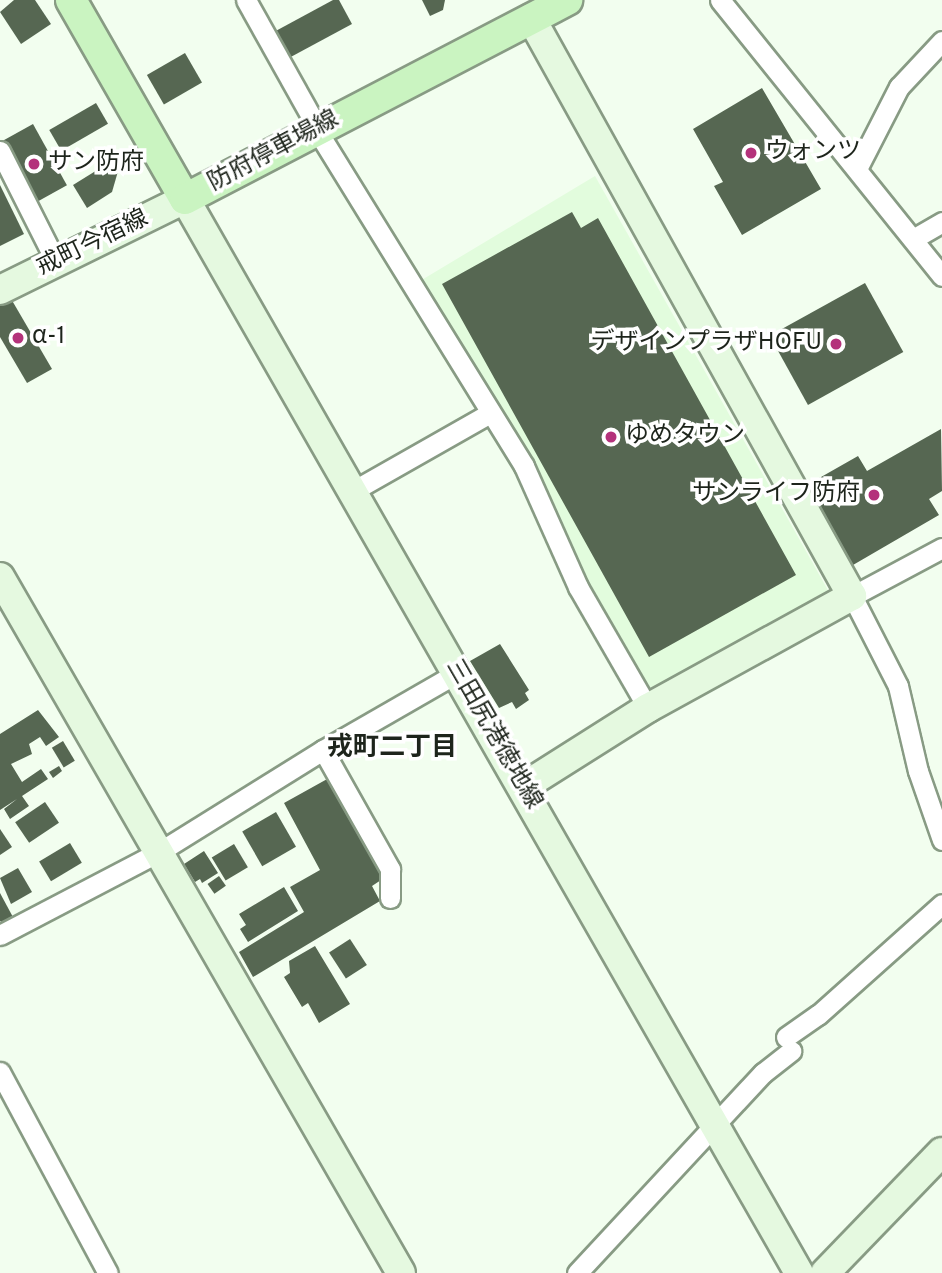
<!DOCTYPE html>
<meta charset="utf-8">
<style>
body{margin:0}
#map{position:relative;width:942px;height:1273px;overflow:hidden;background:#f2feef;font-family:Overpass,"Noto Sans JP",sans-serif}
div>[style]{position:absolute}
.built>*{inset:0;background:#e2fcdd}
.building>*{inset:0;background:#566752;transform-origin:0 0}
.roads{filter:drop-shadow(2px 0 #889b84) drop-shadow(-2px 0 #889b84) drop-shadow(0 2px #889b84) drop-shadow(0 -2px #889b84)}
.street>*{height:19px;margin:-9.5px;padding:0 9.5px;transform-origin:9.5px;border-radius:9.5px;background:#fff}
.secondary>*{height:28px;margin:-14px;padding:0 14px;transform-origin:14px;border-radius:14px;background:#e5f9e0}
.primary>*{height:30px;margin:-15px;padding:0 15px;transform-origin:15px;border-radius:15px;background:#caf4c1}
.dots>*{width:19px;height:19px;translate:-50% -50%;box-sizing:border-box;border:4px solid #fff;border-radius:50%}
span{translate:-50% -50%;white-space:nowrap;text-align:center;line-height:1.15;-webkit-text-stroke:7px #fff;paint-order:stroke}
.street-label{font-size:24px;color:#1d241b}
.poi-label{font-size:24px;color:#1d241b}
.left{translate:0 -50%;text-align:left}
.right{translate:-100% -50%;text-align:right}
.neighbourhood-label{font-size:26px;color:#1d241b;font-weight:700}
</style>
<div id="map">
<div class="built">
<div style="clip-path:polygon(595px 176px,829px 592px,649px 690px,581px 570px,503px 411px,420px 281px)"></div>
</div>
<div class="building">
<div style="clip-path:polygon(14px 0,35px 0,51px 24px,21px 44px,0 12px)"></div>
<div style="clip-path:polygon(333px 0,339px 0,352px 24px,287px 59px,272px 33px)"></div>
<div style="clip-path:polygon(422px 0,445px 0,443px 10px,430px 16px)"></div>
<div style="left:185px;top:53px;width:34px;height:44px;rotate:60deg"></div>
<div style="clip-path:polygon(762px 88px,821px 189px,742px 235px,714px 186px,723px 182px,693px 129px)"></div>
<div style="left:96px;top:103px;width:24px;height:54px;rotate:60deg"></div>
<div style="left:33px;top:124px;width:70px;height:34px;rotate:61deg"></div>
<div style="clip-path:polygon(123px 154px,112px 192px,87px 208px,73px 185px)"></div>
<div style="clip-path:polygon(0 185px,24px 234px,0 246px)"></div>
<div style="clip-path:polygon(572px 212px,581px 228px,598px 218px,796px 575px,649px 657px,442px 284px)"></div>
<div style="left:865px;top:283px;width:79px;height:109px;rotate:61deg"></div>
<div style="clip-path:polygon(10px 297px,52px 369px,27px 383px,0 337px,0 303px)"></div>
<div style="clip-path:polygon(941px 429px,942px 491px,929px 499px,939px 515px,853px 565px,807px 485px,858px 456px,867px 471px)"></div>
<div style="clip-path:polygon(500px 644px,529px 690px,525px 693px,529px 700px,516px 709px,512px 702px,499px 708px,470px 661px)"></div>
<div style="clip-path:polygon(38px 710px,59px 737px,46px 746px,40px 737px,29px 744px,32px 754px,11px 764px,22px 782px,41px 769px,48px 779px,22px 796px,29px 806px,10px 819px,4px 809px,17px 799px,0 810px,0 734px)"></div>
<div style="left:63px;top:741px;width:23px;height:13px;rotate:59deg"></div>
<div style="clip-path:polygon(59px 766px,62px 771px,53px 778px,49px 772px)"></div>
<div style="clip-path:polygon(329px 778px,381px 871px,381px 880px,372px 886px,380px 901px,253px 977px,239px 952px,304px 912px,290px 887px,320px 870px,284px 803px)"></div>
<div style="left:45px;top:802px;width:25px;height:36px;rotate:56deg"></div>
<div style="left:276px;top:812px;width:40px;height:39px;rotate:60deg"></div>
<div style="clip-path:polygon(0 829px,12px 847px,0 855px)"></div>
<div style="left:70px;top:843px;width:23px;height:36px;rotate:59deg"></div>
<div style="left:234px;top:844px;width:27px;height:26px;rotate:59deg"></div>
<div style="clip-path:polygon(204px 851px,218px 873px,202px 883px,200px 879px,195px 882px,184px 864px)"></div>
<div style="clip-path:polygon(18px 868px,32px 892px,11px 904px,0 878px)"></div>
<div style="left:219px;top:876px;width:12px;height:14px;rotate:55deg"></div>
<div style="clip-path:polygon(284px 887px,298px 911px,248px 942px,240px 929px,246px 925px,239px 914px)"></div>
<div style="clip-path:polygon(0 893px,14px 919px,4px 924px,0 921px)"></div>
<div style="left:350px;top:939px;width:31px;height:25px;rotate:57deg"></div>
<div style="clip-path:polygon(315px 946px,350px 1004px,319px 1023px,308px 1003px,302px 1007px,284px 977px,290px 973px,289px 961px)"></div>
</div>
<div class="roads">
<div class="street">
<div style="left:246px;top:0;width:135px;rotate:60.8deg"></div>
<div style="left:720px;top:0;width:354px;rotate:51.2deg"></div>
<div style="left:316px;top:129px;width:396px;rotate:58.3deg"></div>
<div style="left:524px;top:466px;width:133px;rotate:65.9deg"></div>
<div style="left:578px;top:587px;width:140px;rotate:60deg"></div>
<div style="left:0;top:151px;width:124px;rotate:63.2deg"></div>
<div style="left:858px;top:167px;width:90px;rotate:-62.9deg"></div>
<div style="left:899px;top:87px;width:63px;rotate:-46.9deg"></div>
<div style="left:913px;top:239px;width:34px;rotate:-30deg"></div>
<div style="left:351px;top:492px;width:160px;rotate:-29.6deg"></div>
<div style="left:942px;top:548px;width:102px;rotate:151.9deg"></div>
<div style="left:852px;top:596px;width:101px;rotate:62.9deg"></div>
<div style="left:898px;top:686px;width:87px;rotate:76.8deg"></div>
<div style="left:918px;top:771px;width:73px;rotate:70.8deg"></div>
<div style="left:323px;top:750px;width:137px;rotate:60.6deg"></div>
<div style="left:390px;top:869px;width:29px;rotate:90deg"></div>
<div style="left:0;top:935px;width:179px;rotate:-27.6deg"></div>
<div style="left:159px;top:852px;width:193px;rotate:-31.9deg"></div>
<div style="left:323px;top:750px;width:155px;rotate:-29.9deg"></div>
<div style="left:786px;top:1037px;width:39px;rotate:-35deg"></div>
<div style="left:818px;top:1015px;width:166px;rotate:-41.8deg"></div>
<div style="left:0;top:1072px;width:228px;rotate:61.8deg"></div>
<div style="left:577px;top:1273px;width:273px;rotate:-47.1deg"></div>
<div style="left:763px;top:1073px;width:36px;rotate:-38deg"></div>
</div>
<div class="secondary">
<div style="left:0;top:290px;width:206px;rotate:-26.2deg"></div>
<div style="left:185px;top:199px;width:1237px;rotate:60.24deg"></div>
<div style="left:0;top:577px;width:803px;rotate:60.05deg"></div>
<div style="left:523px;top:787px;width:148px;rotate:-32.3deg"></div>
<div style="left:648px;top:708px;width:233px;rotate:-28.8deg"></div>
<div style="left:852px;top:596px;width:661px;rotate:-119.05deg"></div>
<div style="left:825px;top:1273px;width:168px;rotate:-46deg"></div>
</div>
<div class="primary">
<div style="left:71px;top:0;width:229px;rotate:60.2deg"></div>
<div style="left:185px;top:199px;width:431px;rotate:-27.5deg"></div>
</div>
</div>
<div class="dots">
<div style="left:751px;top:153px;background:#b4327b"></div>
<div style="left:34px;top:164px;background:#b4327b"></div>
<div style="left:18px;top:338px;background:#b4327b"></div>
<div style="left:836px;top:344px;background:#b4327b"></div>
<div style="left:611px;top:437px;background:#b4327b"></div>
<div style="left:874px;top:495px;background:#b4327b"></div>
</div>
<div class="street-label">
<span style="left:274px;top:152px;rotate:-28deg">防府停車場線</span>
<span style="left:93px;top:244px;rotate:-26deg">戒町今宿線</span>
<span style="left:493px;top:735px;rotate:60deg">三田尻港徳地線</span>
</div>
<div class="poi-label">
<span class="left" style="left:765px;top:153px">ウォンツ</span>
<span class="left" style="left:48px;top:164px">サン防府</span>
<span class="left" style="left:32px;top:338px">α-1</span>
<span class="right" style="left:822px;top:344px">デザインプラザHOFU</span>
<span class="left" style="left:625px;top:437px">ゆめタウン</span>
<span class="right" style="left:860px;top:495px">サンライフ防府</span>
</div>
<div class="neighbourhood-label">
<span style="left:392px;top:749px">戎町二丁目</span>
</div>
</div>
